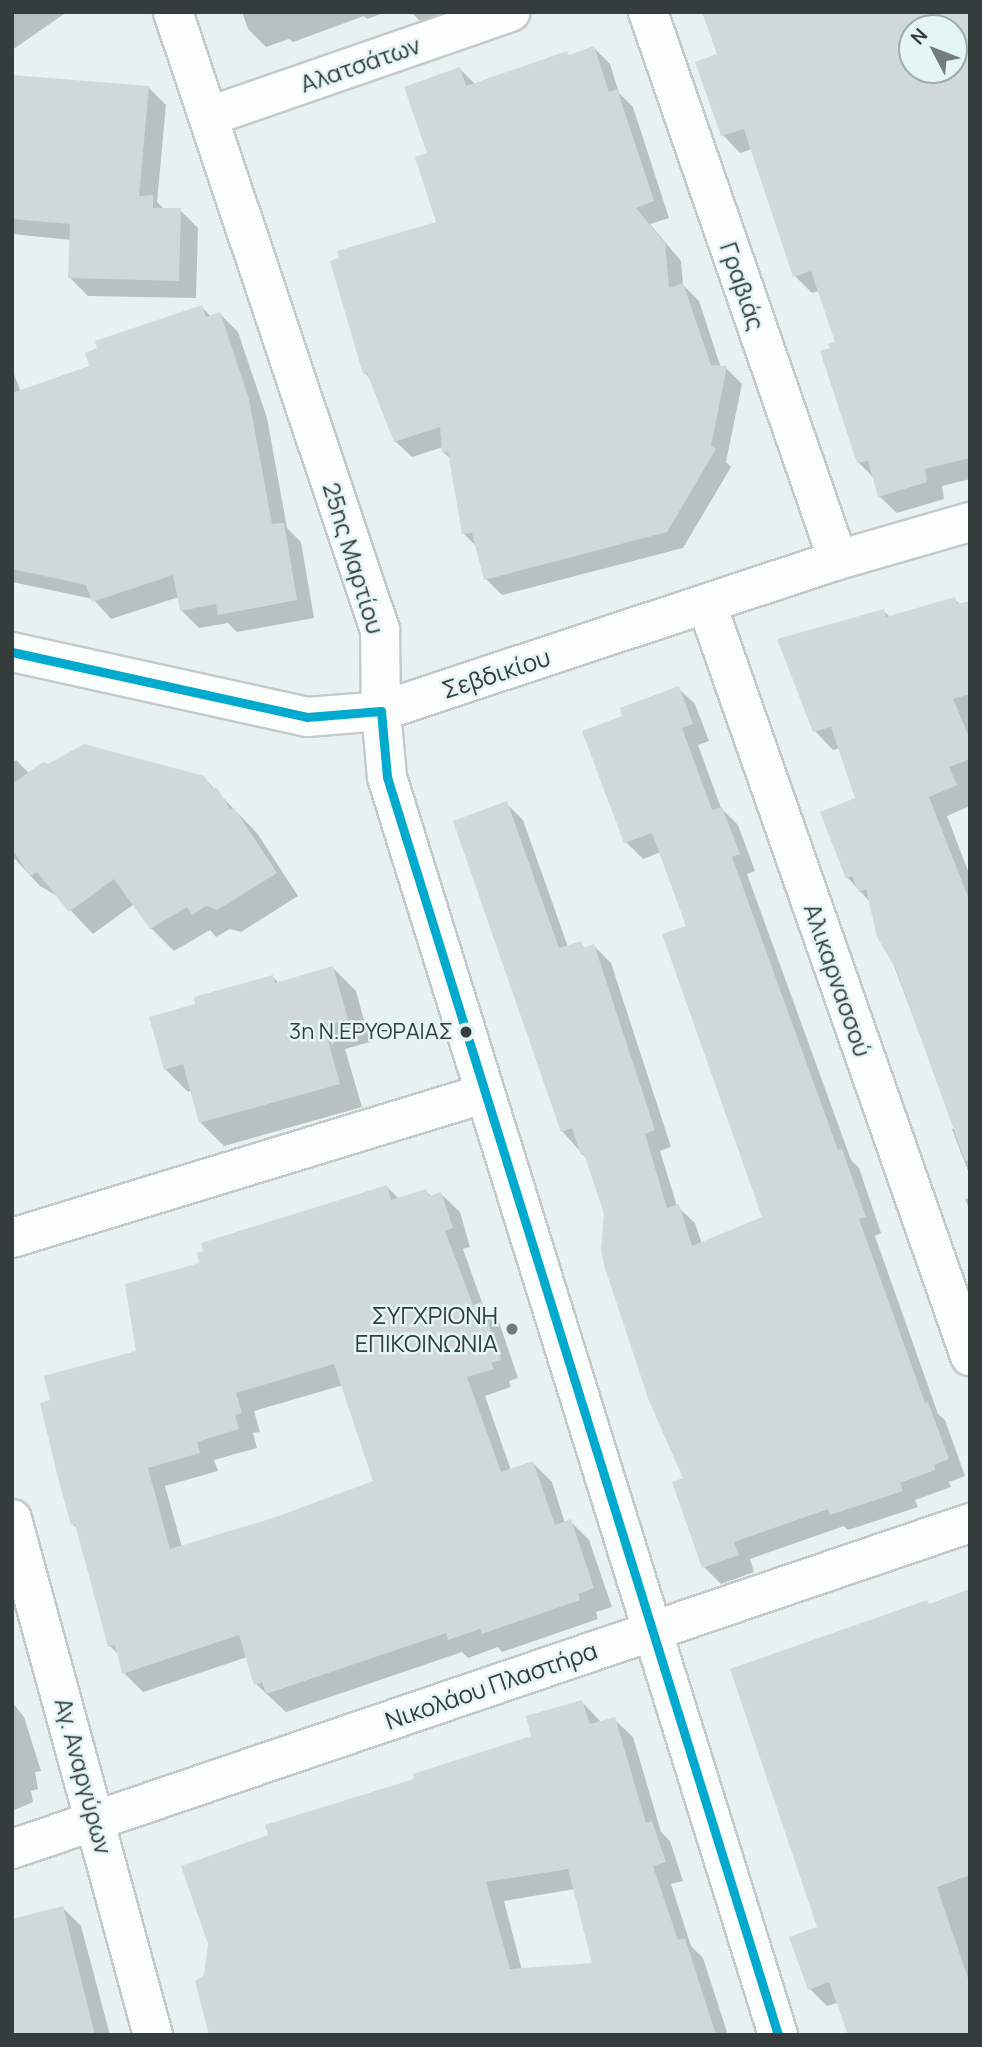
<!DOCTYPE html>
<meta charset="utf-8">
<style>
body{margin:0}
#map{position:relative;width:982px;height:2047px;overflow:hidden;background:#e8f1f1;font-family:Manrope,sans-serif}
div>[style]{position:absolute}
.shadow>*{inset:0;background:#0003}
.building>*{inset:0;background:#d1d8d8}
.roads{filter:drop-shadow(2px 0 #c3caca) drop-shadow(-2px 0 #c3caca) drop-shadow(0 2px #c3caca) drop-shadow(0 -2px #c3caca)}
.minor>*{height:38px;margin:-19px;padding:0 19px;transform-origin:19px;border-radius:19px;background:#fcfdfd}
.tertiary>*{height:38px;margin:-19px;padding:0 19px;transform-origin:19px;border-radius:19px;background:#fcfdfd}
.bus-1>*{height:9px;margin:-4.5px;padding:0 4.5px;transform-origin:4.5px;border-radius:4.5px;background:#00a9ce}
.dots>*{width:19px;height:19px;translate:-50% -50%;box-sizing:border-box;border:4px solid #e4f5f5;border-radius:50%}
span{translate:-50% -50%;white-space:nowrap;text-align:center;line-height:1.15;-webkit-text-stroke:5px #e4f5f5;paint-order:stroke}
.bus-label{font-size:22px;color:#353c3c}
.right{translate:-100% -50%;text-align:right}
.street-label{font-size:24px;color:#353c3c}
.poi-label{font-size:24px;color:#353c3c}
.frame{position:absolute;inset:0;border:14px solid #353c3c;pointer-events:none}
.north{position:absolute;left:898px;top:14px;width:70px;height:70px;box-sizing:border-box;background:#e4f5f5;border:2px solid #9eabab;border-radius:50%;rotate:312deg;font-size:19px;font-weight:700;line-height:28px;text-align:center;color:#353c3c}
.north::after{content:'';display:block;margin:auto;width:24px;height:32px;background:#747b7b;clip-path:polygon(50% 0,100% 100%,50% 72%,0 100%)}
</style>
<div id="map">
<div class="shadow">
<div style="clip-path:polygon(12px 12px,67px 12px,12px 50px)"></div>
<div style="clip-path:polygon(242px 12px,387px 12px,367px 19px,364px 16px,293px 42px,289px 39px,266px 47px,248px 29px)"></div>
<div style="clip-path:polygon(411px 12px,473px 12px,428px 29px)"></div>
<div style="clip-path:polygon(evenodd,970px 12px,970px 479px,942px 486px,944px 499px,897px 513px,879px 496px,874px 478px,858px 462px,832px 349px,837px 343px,819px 291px,812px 293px,795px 276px,752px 149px,740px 153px,723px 135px,697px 63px,970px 12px,912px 28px,954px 28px,954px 70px,912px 70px,912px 28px)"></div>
<div style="clip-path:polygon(594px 48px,610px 64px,619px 93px,633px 107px,669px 218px,650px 224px,681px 261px,683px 285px,699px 301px,721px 368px,726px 368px,742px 384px,726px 462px,731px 467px,683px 548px,502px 595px,486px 579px,477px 547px,463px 533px,451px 459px,444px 453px,443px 447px,412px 457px,395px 441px,371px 380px,365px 373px,439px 223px,429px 154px,460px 69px,475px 84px)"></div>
<div style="clip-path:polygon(12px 77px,148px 87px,166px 105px,157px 202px,165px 210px,180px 210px,198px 228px,196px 298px,88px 296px,70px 278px,71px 240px,12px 234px)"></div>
<div style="clip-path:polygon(202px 307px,211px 317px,220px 314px,238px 332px,267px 418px,287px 528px,301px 542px,314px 618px,237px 632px,228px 623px,199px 628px,181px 610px,179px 597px,111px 619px,93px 599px,12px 582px,12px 369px,21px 392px,92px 367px)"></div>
<div style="clip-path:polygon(954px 599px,961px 605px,970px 603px,970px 806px,947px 816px,970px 876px,970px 1176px,952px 1129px,955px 1128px,870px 902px,848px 878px,857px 799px,840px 748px,833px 750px,815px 731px,884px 611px,890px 617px)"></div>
<div style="clip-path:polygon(678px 688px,695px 704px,709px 741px,698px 745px,721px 808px,738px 825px,755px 871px,747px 874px,851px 1160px,859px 1168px,881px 1233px,875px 1236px,938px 1414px,945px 1420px,965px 1476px,949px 1482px,951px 1487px,915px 1500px,918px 1507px,848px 1530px,844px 1526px,750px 1559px,754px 1572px,721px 1584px,704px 1567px,686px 1479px,588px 1160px,562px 1131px,506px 803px,523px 820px,568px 947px,580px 943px,586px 949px,594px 946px,611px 963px,671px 1147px,660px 1151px,677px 1206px,695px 1223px,702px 1244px,764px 1218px,688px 927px,661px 852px,643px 859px,626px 842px,585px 732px,625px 717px)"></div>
<div style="clip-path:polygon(16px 760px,30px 774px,203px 777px,257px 833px,298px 896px,241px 932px,230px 929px,216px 937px,210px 930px,174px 951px,151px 928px,134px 904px,93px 934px,57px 896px,40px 886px,12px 856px,12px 763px)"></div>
<div style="clip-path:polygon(333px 968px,356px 991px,370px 1042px,345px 1049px,362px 1107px,224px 1146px,201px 1123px,192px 1090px,188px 1092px,165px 1069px,197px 1005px,273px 977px,279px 983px)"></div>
<div style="clip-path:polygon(evenodd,387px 1187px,399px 1199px,426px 1191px,432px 1197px,441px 1194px,460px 1212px,470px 1247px,463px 1249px,484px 1308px,499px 1322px,518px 1378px,509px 1381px,511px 1387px,485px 1396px,511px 1470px,533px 1463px,552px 1482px,565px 1523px,570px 1521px,589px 1540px,612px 1607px,596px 1612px,598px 1619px,502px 1652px,498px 1647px,468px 1658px,462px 1652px,286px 1712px,256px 1684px,247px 1657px,143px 1692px,124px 1673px,119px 1655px,110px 1646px,79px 1530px,72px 1524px,52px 1402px,138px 1352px,201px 1264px,387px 1187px,343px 1385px,375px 1482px,276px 1519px,182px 1547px,165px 1486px,218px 1471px,214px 1460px,257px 1448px,253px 1433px,260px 1432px,254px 1411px,343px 1385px)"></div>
<div style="clip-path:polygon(970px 1198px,970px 1211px,965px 1199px)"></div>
<div style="clip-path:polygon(970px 1591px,970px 2035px,837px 2003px,827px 2006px,810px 1989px,819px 1928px,927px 1602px,930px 1605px)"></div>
<div style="clip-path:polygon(12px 1702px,24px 1717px,41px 1771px,35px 1772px,38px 1789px,31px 1791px,33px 1802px,12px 1811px)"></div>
<div style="clip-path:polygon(evenodd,582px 1702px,601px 1722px,614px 1719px,633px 1737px,661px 1832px,670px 1841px,683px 1881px,671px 1884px,691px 1946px,703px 1958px,728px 2035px,211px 2035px,417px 1780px,534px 1737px,582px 1702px,575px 1889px,594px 1965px,522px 1970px,504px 1901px,575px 1889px)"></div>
<div style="clip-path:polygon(63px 1908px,81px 1926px,110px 2035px,12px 2035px)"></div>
</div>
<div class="building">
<div style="clip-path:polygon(evenodd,702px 12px,970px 12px,970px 458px,925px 469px,927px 482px,878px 497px,868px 461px,857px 463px,820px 351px,830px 348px,828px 344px,835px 342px,811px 271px,793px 277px,744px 129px,721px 136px,695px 62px,717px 54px,702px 12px,912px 28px,954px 28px,954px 70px,912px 70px,912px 28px)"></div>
<div style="clip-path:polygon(594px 46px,609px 92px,617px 89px,654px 201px,636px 208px,665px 243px,669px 288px,683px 283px,711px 365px,727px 366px,711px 446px,716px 449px,667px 532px,484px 580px,472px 533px,462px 534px,448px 452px,442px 453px,440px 427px,394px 442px,367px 373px,363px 374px,330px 261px,339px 258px,337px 251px,436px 222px,415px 157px,427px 153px,404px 87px,460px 67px,466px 86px,567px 51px,569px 55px)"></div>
<div style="clip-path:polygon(12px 75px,149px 86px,139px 196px,153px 195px,153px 208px,181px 208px,179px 281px,68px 278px,70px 224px,12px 219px)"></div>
<div style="clip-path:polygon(202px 305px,206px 317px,220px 312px,249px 399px,272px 524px,284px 523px,297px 600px,218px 615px,216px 604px,180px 611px,173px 575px,92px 602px,86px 585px,12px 569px,12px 393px,89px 366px,85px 353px,97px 348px,95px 341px)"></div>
<div style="clip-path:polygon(955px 597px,957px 604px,970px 601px,970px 694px,953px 699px,970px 739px,970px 759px,949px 767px,957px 785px,929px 797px,970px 902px,970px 1160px,965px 1161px,896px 969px,877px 937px,866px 889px,859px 892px,852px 876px,846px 879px,820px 812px,855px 798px,831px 727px,813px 732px,777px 639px,884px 609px,886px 617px)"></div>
<div style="clip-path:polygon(679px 686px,693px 724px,682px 728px,712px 810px,722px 807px,740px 854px,732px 857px,838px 1150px,842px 1149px,866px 1217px,859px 1219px,925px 1403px,928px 1402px,949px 1459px,934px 1465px,935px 1470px,900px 1483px,903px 1491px,830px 1515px,828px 1509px,734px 1542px,739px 1555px,702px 1568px,672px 1482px,683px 1478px,649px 1401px,604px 1265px,601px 1250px,604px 1213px,584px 1154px,581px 1155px,572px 1128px,561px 1132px,453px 821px,507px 801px,559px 948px,581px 941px,584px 948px,594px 944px,655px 1130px,645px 1134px,667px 1208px,679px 1204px,692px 1246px,762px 1217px,662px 934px,686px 926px,652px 833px,624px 843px,582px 731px,622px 716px,620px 708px)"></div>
<div style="clip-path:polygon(84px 744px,204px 776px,212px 788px,217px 788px,230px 809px,234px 808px,277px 873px,217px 910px,206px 906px,192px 915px,187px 907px,150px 929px,114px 879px,69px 912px,37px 872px,30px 876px,12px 849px,12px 784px,43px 762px,48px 764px)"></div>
<div style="clip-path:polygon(333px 966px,348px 1019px,324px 1026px,340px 1084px,199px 1123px,183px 1064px,164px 1070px,149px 1017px,195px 1004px,194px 997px,273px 975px,275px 983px)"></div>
<div style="clip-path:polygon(evenodd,387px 1185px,391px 1200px,426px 1189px,429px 1196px,441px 1192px,453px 1228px,445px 1231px,473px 1305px,481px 1302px,501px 1360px,491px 1363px,494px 1369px,467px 1377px,501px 1472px,533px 1461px,555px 1525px,571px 1519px,594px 1588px,578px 1594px,580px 1600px,482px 1634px,480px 1629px,448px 1640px,446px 1633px,266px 1694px,262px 1682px,254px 1685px,239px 1635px,122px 1674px,115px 1645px,108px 1647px,75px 1524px,71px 1525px,57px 1474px,40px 1403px,50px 1400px,44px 1376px,136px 1351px,125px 1284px,199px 1263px,197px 1253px,203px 1251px,201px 1243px,387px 1185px,334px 1364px,373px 1481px,276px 1517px,170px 1549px,148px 1468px,200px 1453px,197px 1442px,239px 1429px,235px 1415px,242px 1413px,236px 1393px,334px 1364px)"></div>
<div style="clip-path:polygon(970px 1589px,970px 1875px,937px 1887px,970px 1984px,970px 2035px,848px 2035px,829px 1982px,808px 1990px,789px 1937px,817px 1927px,730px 1669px,927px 1600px,929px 1604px)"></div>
<div style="clip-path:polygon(evenodd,582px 1700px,590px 1724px,615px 1717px,646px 1823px,652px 1821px,666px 1862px,653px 1866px,678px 1940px,685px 1938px,716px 2035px,209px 2035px,195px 1981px,204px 1975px,208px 1944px,181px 1866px,268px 1835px,265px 1825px,414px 1779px,413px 1774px,531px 1736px,526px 1716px,582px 1700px,568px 1869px,592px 1963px,510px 1969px,486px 1882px,568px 1869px)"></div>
<div style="clip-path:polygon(63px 1906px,95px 2035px,12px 2035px,12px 1919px)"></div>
</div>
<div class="roads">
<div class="minor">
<div style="left:173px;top:12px;width:652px;rotate:71.48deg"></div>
<div style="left:380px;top:630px;width:81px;rotate:89.3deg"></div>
<div style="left:381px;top:711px;width:66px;rotate:84.8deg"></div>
<div style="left:387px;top:777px;width:1317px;rotate:72.73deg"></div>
<div style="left:648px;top:12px;width:580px;rotate:70.88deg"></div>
<div style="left:210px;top:116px;width:318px;rotate:-19.1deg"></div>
<div style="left:707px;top:605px;width:796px;rotate:70.7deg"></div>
<div style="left:12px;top:1238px;width:493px;rotate:-17deg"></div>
<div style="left:12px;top:1519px;width:535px;rotate:74.72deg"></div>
<div style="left:12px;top:1849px;width:1012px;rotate:-18.79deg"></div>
</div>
<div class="tertiary">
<div style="left:12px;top:652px;width:302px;rotate:12.4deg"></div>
<div style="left:307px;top:717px;width:74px;rotate:-4.6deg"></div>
<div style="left:381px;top:711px;width:481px;rotate:-18.3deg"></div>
<div style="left:838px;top:560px;width:137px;rotate:-16.1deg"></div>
</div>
</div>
<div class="bus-1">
<div style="left:12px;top:652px;width:302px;rotate:12.4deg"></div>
<div style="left:307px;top:717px;width:74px;rotate:-4.6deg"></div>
<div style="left:381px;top:711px;width:66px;rotate:84.8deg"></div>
<div style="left:387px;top:777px;width:1317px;rotate:72.73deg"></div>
</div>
<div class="dots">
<div style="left:466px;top:1032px;background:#353c3c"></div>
<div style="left:512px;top:1329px;background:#747b7b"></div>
</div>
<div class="bus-label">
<span class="right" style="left:453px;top:1032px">3η Ν.ΕΡΥΘΡΑΙΑΣ</span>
</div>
<div class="street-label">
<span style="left:360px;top:64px;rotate:-19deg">Αλατσάτων</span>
<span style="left:743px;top:286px;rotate:71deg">Γραβιάς</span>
<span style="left:354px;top:558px;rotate:73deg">25ης Μαρτίου</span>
<span style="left:496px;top:673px;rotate:-18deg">Σεβδικίου</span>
<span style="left:838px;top:980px;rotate:71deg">Αλικαρνασσού</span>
<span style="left:491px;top:1685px;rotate:-19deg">Νικολάου Πλαστήρα</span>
<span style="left:84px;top:1776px;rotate:75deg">Αγ. Αναργύρων</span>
</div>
<div class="poi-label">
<span class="right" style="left:498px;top:1329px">ΣΥΓΧΡΙΟΝΗ<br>ΕΠΙΚΟΙΝΩΝΙΑ</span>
</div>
<div class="frame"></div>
<div class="north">N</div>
</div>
